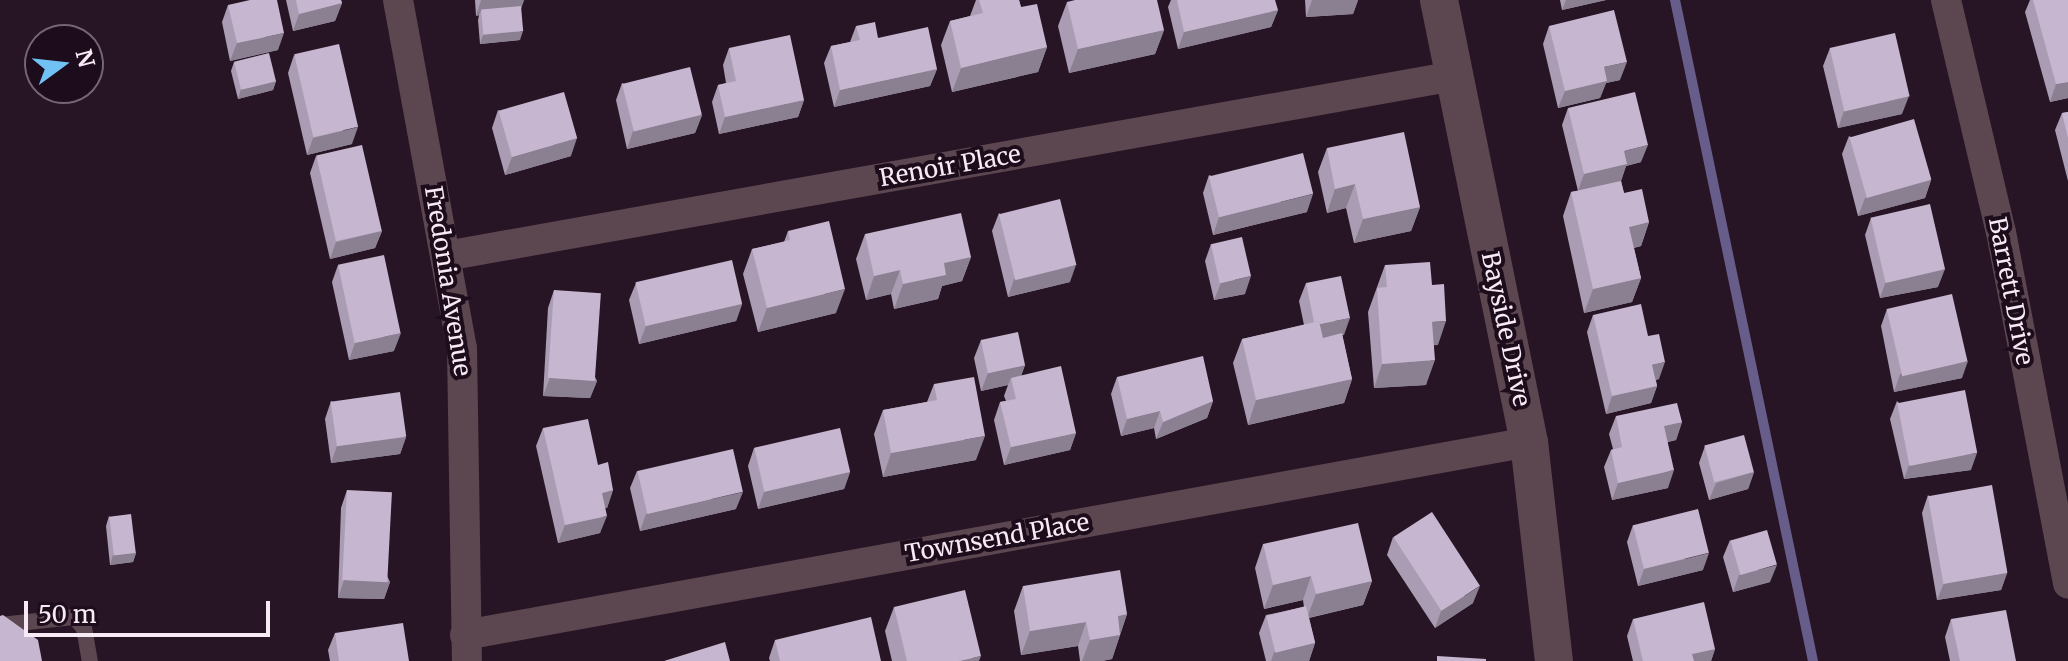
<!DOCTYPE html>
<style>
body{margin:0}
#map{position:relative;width:2068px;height:661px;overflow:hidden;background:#271525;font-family:Merriweather,serif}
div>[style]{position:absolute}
.stream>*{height:10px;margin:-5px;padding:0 5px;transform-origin:5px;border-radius:5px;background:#675d8b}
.service>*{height:16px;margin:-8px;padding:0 8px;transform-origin:8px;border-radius:8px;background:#5c4650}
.minor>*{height:30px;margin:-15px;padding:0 15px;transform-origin:15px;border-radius:15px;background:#5c4650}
.tertiary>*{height:38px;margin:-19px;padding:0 19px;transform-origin:19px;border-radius:19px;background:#5c4650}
.wall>*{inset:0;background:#aa9db3}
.shaded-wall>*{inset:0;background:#8b7f92}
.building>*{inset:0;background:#c6b6d0;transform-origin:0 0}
span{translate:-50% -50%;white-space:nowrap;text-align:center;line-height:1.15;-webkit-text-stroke:8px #1d0c1b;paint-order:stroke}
.street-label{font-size:24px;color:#f7eaf4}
.north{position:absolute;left:24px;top:24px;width:80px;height:80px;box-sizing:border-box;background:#1d0c1b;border:2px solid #746572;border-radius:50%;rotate:75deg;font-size:22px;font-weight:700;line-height:32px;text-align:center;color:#f7eaf4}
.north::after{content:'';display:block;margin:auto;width:28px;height:36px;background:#70c1f4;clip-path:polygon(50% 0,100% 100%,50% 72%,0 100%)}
.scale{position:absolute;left:24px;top:601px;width:246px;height:36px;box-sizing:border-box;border:4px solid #f7eaf4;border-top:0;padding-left:10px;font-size:24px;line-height:28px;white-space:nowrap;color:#f7eaf4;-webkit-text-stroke:6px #1d0c1b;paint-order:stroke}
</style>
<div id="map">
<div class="stream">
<div style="left:1675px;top:0;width:675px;rotate:78.21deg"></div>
</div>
<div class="service">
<div style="left:0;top:625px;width:74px;rotate:-6.2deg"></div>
<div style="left:74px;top:617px;width:15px;rotate:48deg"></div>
<div style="left:84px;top:628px;width:34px;rotate:80deg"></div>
</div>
<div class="minor">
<div style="left:398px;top:0;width:354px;rotate:79.6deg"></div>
<div style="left:462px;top:348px;width:313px;rotate:89.1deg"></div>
<div style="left:1946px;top:0;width:238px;rotate:76.7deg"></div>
<div style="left:2001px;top:232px;width:358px;rotate:79.2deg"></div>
<div style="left:446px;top:256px;width:1024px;rotate:-10.12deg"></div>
<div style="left:465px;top:635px;width:1081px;rotate:-10.28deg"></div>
</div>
<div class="tertiary">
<div style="left:1439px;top:0;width:451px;rotate:78.5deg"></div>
<div style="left:1529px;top:442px;width:220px;rotate:83.5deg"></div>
</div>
<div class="wall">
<div style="clip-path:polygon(286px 0,341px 0,342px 3px,335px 21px,293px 31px)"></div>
<div style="clip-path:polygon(475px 0,524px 0,521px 8px,520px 40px,480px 44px,478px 20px,479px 15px,476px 16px)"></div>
<div style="clip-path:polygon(976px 0,1019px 0,1021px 7px,1047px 47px,1038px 72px,952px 92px,941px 45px,950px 21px,970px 16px)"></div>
<div style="clip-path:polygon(1171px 0,1177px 0,1278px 10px,1271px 27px,1178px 49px,1168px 7px)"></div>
<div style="clip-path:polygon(1305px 0,1358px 0,1353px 14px,1306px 17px)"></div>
<div style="clip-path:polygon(1560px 0,1606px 0,1562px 10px)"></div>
<div style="clip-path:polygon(2030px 0,2068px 0,2068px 98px,2050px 102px,2025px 12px)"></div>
<div style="clip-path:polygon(1067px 2px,1164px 30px,1155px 54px,1069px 73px,1058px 26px)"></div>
<div style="clip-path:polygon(228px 5px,278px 50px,230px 61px,222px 22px)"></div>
<div style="clip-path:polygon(856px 26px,937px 69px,930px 86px,834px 107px,824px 63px,831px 46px,850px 42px)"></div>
<div style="clip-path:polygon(1549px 26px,1620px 80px,1606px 83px,1600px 98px,1558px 108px,1543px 44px)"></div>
<div style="clip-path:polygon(729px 48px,804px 100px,798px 117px,719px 134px,712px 102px,718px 85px,726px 83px,723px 65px)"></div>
<div style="clip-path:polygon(1830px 48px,1902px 114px,1838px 128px,1823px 66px)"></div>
<div style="clip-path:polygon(294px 55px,352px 144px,307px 155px,288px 73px)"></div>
<div style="clip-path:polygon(234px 62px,276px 81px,273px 90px,238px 99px,231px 71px)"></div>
<div style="clip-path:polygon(622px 83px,702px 115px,695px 133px,627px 149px,616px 100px)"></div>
<div style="clip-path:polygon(1568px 108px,1641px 162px,1626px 166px,1621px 181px,1624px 193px,1649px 222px,1641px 246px,1634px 248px,1641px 278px,1632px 302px,1584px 313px,1563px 216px,1571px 192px,1578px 191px,1562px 125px)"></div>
<div style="clip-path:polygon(498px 110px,571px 156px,505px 175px,492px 128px)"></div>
<div style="clip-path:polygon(2068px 112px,2068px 181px,2055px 130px,2062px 113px)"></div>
<div style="clip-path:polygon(1849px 136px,1931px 180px,1925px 198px,1858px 216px,1842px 154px)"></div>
<div style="clip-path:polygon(1327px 148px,1420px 207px,1411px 231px,1354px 243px,1346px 208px,1327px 213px,1318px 172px)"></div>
<div style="clip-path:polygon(316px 156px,382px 231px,375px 248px,330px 259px,310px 173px)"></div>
<div style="clip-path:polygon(1209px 175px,1307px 212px,1213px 235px,1203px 193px)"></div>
<div style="clip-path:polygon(999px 213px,1070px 282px,1008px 297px,992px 231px)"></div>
<div style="clip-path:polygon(1871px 218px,1938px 287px,1880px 298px,1865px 235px)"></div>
<div style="clip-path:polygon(788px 231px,836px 313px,758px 332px,743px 274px,752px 249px,784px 242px)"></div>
<div style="clip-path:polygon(865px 234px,971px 257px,962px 281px,942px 286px,938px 299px,894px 309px,891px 294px,866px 300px,856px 259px)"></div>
<div style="clip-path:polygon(1211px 244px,1245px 294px,1214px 300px,1205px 261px)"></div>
<div style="clip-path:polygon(338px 265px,394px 351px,349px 360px,332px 282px)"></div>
<div style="clip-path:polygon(1385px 265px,1438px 345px,1434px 345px,1426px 385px,1374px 388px,1368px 312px)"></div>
<div style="clip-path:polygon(636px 283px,742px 304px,736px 321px,639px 344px,629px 300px)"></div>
<div style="clip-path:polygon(1306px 283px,1344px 335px,1342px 335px,1352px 379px,1344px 403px,1248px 425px,1233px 363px,1242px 339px,1304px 325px,1299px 301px)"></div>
<div style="clip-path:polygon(554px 290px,597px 381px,590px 398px,543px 396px,548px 308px)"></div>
<div style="clip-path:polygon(1887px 309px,1962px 378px,1894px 392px,1881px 326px)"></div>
<div style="clip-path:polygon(1593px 315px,1659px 379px,1656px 380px,1657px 386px,1651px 403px,1606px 414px,1587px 332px)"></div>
<div style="clip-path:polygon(981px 340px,1025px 365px,1021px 376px,1076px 433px,1070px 450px,1004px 465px,994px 420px,1000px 402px,1006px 401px,1004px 396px,1008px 385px,981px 391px,974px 358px)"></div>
<div style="clip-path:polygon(1117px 377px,1213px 401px,1207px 418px,1156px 439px,1154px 428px,1121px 436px,1111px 394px)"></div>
<div style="clip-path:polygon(934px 384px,976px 460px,883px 477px,874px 434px,883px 410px,927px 402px)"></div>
<div style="clip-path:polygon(331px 401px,406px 437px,400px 454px,331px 463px,325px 419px)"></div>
<div style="clip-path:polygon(1897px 401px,1971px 470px,1904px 479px,1890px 419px)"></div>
<div style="clip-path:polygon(1616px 416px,1682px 422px,1676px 440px,1668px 442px,1668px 488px,1612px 500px,1604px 467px,1611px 450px,1613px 449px,1609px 434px)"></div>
<div style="clip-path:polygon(543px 428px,598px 465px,613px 490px,607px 508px,605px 508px,600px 533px,558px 543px,536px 446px)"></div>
<div style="clip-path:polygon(1705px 446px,1754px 472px,1748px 489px,1709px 500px,1699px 463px)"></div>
<div style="clip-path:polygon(754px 448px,850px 472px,844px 489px,758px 509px,748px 466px)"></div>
<div style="clip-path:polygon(637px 471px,736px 509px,640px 531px,630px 488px)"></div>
<div style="clip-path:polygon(347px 490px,390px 582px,384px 599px,338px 598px,341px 508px)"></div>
<div style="clip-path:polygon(1928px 495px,2007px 573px,2001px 590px,1937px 600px,1922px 513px)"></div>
<div style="clip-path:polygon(109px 516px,136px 553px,133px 562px,110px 565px,106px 526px)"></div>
<div style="clip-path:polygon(1633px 525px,1703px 570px,1638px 586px,1627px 542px)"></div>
<div style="clip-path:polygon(1393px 537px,1473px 603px,1435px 628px,1387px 555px)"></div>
<div style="clip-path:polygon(1730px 540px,1770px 582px,1733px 592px,1723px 557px)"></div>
<div style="clip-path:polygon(1263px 544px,1372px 581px,1363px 605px,1309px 618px,1315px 643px,1309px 661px,1266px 661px,1259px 633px,1266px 615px,1304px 607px,1303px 600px,1264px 609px,1255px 568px)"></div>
<div style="clip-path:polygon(1023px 586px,1127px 614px,1112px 659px,1102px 661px,1080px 661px,1078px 646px,1021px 655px,1014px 611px)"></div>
<div style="clip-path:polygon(894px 607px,979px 661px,892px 661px,885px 631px)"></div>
<div style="clip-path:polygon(1633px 619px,1715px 649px,1711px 661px,1633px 661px,1627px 636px)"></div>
<div style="clip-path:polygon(1951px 619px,2016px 661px,1950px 661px,1945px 637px)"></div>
<div style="clip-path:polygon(335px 633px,409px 661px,330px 661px,328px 650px)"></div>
<div style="clip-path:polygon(775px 640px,881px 661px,770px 661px,769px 658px)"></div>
</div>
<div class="shaded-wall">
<div style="clip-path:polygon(481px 0,524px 0,520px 12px,481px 11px,479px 15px,476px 16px)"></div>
<div style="clip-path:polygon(1312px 0,1358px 0,1353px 14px,1306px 17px)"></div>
<div style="clip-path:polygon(1566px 0,1606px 0,1562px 10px)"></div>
<div style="clip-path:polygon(342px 3px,335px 21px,293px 31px,299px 14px)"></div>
<div style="clip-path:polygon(1278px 10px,1271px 27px,1178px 49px,1184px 32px)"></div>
<div style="clip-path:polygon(1164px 30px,1155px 54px,1069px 73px,1078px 49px)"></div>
<div style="clip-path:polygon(523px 31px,520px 40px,480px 44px,483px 35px)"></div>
<div style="clip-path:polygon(284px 33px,278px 50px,230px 61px,237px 43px)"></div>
<div style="clip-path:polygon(1047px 47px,1038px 72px,952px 92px,961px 68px)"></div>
<div style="clip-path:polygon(1627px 62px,1620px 80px,1606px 83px,1600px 98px,1558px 108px,1565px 91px,1604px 67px)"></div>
<div style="clip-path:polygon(937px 69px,930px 86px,834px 107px,840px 90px)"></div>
<div style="clip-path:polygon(276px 81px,273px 90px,238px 99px,241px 89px)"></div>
<div style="clip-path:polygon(2068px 82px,2068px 98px,2050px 102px,2056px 84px)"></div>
<div style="clip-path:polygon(1909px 96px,1902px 114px,1838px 128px,1844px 111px)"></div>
<div style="clip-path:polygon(804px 100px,798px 117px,719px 134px,725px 117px)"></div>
<div style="clip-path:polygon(702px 115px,695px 133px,627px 149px,633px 131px)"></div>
<div style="clip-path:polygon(358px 127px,352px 144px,307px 155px,313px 138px)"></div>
<div style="clip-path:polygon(577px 138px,571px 156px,505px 175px,512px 157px)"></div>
<div style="clip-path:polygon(1648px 145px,1641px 162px,1626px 166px,1621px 181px,1578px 191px,1584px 174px,1624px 151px)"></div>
<div style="clip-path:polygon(1931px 180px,1925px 198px,1858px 216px,1865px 198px)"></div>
<div style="clip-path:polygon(1355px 184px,1346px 208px,1327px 213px,1335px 189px)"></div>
<div style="clip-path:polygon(1313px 194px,1307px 212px,1213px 235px,1219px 217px)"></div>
<div style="clip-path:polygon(1420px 207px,1411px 231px,1354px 243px,1363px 219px)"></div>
<div style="clip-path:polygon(1649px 222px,1641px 246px,1620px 251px,1629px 227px)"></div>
<div style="clip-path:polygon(382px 231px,375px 248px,330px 259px,336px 242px)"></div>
<div style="clip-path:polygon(971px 257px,962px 281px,942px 286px,938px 299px,894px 309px,903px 284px,944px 263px)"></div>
<div style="clip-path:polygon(1076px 265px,1070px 282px,1008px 297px,1014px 279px)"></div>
<div style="clip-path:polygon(1945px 269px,1938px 287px,1880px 298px,1886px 281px)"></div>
<div style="clip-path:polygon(900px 270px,891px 294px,866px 300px,874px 276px)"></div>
<div style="clip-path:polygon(1251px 276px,1245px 294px,1214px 300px,1221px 283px)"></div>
<div style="clip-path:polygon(1641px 278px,1632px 302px,1584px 313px,1593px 289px)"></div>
<div style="clip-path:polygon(845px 289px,836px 313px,758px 332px,767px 308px)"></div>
<div style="clip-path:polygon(742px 304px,736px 321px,639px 344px,646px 326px)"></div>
<div style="clip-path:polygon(1350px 318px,1344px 335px,1308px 343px,1315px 325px)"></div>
<div style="clip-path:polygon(1446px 321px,1438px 345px,1423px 346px,1432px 322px)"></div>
<div style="clip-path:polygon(401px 333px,394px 351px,349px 360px,355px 343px)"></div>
<div style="clip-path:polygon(1435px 360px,1426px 385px,1374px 388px,1382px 364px)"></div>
<div style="clip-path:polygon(1968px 361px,1962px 378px,1894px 392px,1900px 374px)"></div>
<div style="clip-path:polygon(1665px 362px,1659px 379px,1646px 382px,1652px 365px)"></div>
<div style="clip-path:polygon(1025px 365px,1019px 382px,1011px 378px,1008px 385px,981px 391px,988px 373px)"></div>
<div style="clip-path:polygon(550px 378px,597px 381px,590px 398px,543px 396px)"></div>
<div style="clip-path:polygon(1352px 379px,1344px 403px,1248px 425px,1256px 400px)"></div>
<div style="clip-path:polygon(1657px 386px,1651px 403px,1606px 414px,1612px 396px)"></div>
<div style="clip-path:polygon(1213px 401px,1207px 418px,1156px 439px,1163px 422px)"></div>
<div style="clip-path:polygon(1160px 411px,1154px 428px,1121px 436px,1127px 419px)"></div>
<div style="clip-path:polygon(1682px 422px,1676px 440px,1658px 444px,1664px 426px)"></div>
<div style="clip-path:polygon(1076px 433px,1070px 450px,1004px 465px,1011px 447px)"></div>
<div style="clip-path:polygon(985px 436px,976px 460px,883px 477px,891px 453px)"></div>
<div style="clip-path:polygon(406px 437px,400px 454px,331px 463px,337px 446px)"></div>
<div style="clip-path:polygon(1977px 453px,1971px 470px,1904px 479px,1910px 462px)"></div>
<div style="clip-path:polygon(1674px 470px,1668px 488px,1612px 500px,1618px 483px)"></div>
<div style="clip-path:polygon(850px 472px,844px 489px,758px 509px,764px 492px)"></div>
<div style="clip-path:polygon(1754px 472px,1748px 489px,1709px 500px,1716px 483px)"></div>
<div style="clip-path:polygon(613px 490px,607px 508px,595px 510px,602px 493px)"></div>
<div style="clip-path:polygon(743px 492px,736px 509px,640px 531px,646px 514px)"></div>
<div style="clip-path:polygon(607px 516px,600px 533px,558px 543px,565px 525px)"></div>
<div style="clip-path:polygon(136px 553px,133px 562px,110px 565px,113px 555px)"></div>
<div style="clip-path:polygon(1709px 553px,1703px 570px,1638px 586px,1644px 569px)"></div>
<div style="clip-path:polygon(1777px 565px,1770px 582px,1733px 592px,1739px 575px)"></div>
<div style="clip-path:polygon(2007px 573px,2001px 590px,1937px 600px,1944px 583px)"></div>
<div style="clip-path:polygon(1311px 576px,1303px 600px,1264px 609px,1273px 585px)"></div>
<div style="clip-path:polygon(344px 580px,390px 582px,384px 599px,338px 598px)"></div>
<div style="clip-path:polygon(1372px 581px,1363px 605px,1307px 618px,1316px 594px)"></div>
<div style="clip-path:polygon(1480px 586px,1473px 603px,1435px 628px,1441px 611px)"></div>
<div style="clip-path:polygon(1127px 614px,1112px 659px,1102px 661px,1082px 661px,1090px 640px,1118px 616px)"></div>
<div style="clip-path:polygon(1086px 622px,1078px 646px,1021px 655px,1030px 631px)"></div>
<div style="clip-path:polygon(1315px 643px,1309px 661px,1271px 661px,1274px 652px)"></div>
<div style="clip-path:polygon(1715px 649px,1711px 661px,1690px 661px,1692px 654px)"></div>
<div style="clip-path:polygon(981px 656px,979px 661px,959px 661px)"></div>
</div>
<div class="building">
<div style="clip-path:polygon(250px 0,277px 0,284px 33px,237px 43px,228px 5px)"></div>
<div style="clip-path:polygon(296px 0,341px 0,342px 3px,299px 14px)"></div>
<div style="clip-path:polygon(979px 0,1019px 0,1021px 7px,1037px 4px,1047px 47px,961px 68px,950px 21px,983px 13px)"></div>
<div style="clip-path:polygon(1075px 0,1157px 0,1164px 30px,1078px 49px,1067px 2px)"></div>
<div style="clip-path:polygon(1177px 0,1275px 0,1278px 10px,1184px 32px)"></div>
<div style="clip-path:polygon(2033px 0,2068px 0,2068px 82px,2056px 84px)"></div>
<div style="left:521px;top:6px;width:25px;height:40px;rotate:85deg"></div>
<div style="clip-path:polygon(1614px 10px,1627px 62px,1604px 67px,1607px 81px,1565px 91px,1549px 26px)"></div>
<div style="clip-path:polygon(875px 22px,878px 38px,928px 27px,937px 69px,840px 90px,831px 46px,860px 40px,856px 26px)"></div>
<div style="left:1895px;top:33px;width:65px;height:67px;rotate:77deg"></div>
<div style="clip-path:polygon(790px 35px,804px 100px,725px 117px,718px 85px,736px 81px,729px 48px)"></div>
<div style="left:339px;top:44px;width:85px;height:46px;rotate:77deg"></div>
<div style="left:269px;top:53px;width:29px;height:36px;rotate:76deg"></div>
<div style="left:690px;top:67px;width:49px;height:70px;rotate:76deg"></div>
<div style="left:564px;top:92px;width:48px;height:68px;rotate:74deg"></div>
<div style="clip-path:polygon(1635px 92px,1648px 145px,1624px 151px,1627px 164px,1584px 174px,1568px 108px)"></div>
<div style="clip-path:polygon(2068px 112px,2068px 138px,2062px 113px)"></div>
<div style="left:1914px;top:119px;width:63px;height:67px;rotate:74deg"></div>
<div style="clip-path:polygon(1404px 132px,1420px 207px,1363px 219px,1355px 184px,1335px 189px,1327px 148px)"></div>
<div style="left:362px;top:145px;width:88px;height:47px;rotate:77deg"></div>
<div style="left:1303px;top:153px;width:42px;height:97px;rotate:76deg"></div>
<div style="clip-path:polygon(1621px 181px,1624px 193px,1642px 189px,1649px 222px,1629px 227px,1641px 278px,1593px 289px,1571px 192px)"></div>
<div style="left:1060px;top:199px;width:68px;height:63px;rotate:76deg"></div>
<div style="left:1930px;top:204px;width:67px;height:61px;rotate:77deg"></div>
<div style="clip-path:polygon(961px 213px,971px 257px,944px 263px,946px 275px,903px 284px,900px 270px,874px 276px,865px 234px)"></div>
<div style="clip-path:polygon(829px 221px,845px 289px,767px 308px,752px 249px,790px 240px,788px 231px)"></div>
<div style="left:1242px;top:237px;width:40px;height:32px;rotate:77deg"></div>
<div style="left:384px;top:255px;width:80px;height:47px;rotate:78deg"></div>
<div style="left:732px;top:260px;width:45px;height:99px;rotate:77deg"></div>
<div style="clip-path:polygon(1430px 262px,1432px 285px,1444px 284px,1446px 321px,1432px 322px,1435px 360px,1382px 364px,1377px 288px,1387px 287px,1385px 265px)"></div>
<div style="clip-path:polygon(1341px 276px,1350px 318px,1320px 324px,1319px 321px,1314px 322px,1306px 283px)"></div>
<div style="left:554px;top:290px;width:47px;height:88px;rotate:4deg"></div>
<div style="left:1952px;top:294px;width:69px;height:67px;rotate:77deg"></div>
<div style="clip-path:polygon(1641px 304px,1648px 336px,1659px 334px,1665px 362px,1652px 365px,1657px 386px,1612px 396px,1593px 315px)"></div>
<div style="clip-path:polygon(1319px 321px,1323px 338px,1342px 333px,1352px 379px,1256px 400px,1242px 339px)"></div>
<div style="left:1018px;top:332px;width:34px;height:38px;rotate:78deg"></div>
<div style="clip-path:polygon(1203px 356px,1213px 401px,1163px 422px,1160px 411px,1127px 419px,1117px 377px)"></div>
<div style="clip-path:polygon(1061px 366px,1076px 433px,1011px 447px,1000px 402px,1016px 399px,1011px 378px)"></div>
<div style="clip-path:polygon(974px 377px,985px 436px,891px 453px,883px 410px,937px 400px,934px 384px)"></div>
<div style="left:1965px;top:390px;width:64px;height:69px;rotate:79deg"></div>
<div style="left:400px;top:392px;width:45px;height:70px;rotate:82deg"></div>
<div style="clip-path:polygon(1677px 403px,1682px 422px,1664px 426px,1674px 470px,1618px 483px,1611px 450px,1622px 447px,1616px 416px)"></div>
<div style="clip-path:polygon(588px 419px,598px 465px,608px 462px,613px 490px,602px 493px,607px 516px,565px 525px,543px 428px)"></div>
<div style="left:840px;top:428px;width:45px;height:88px;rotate:77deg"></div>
<div style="left:1744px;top:435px;width:38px;height:41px;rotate:75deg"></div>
<div style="left:733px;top:449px;width:44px;height:98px;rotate:77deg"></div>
<div style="left:1992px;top:485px;width:89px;height:65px;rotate:80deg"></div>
<div style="left:347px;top:490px;width:45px;height:90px;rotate:3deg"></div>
<div style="left:1698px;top:509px;width:45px;height:67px;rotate:76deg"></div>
<div style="left:1432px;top:512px;width:88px;height:46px;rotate:57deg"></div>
<div style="left:131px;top:514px;width:39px;height:22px;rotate:83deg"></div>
<div style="clip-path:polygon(1358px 523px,1372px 581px,1316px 594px,1311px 576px,1273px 585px,1263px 544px)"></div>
<div style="left:1767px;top:530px;width:36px;height:38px;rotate:74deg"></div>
<div style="clip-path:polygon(1120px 570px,1127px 614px,1118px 616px,1120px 635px,1090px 640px,1086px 622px,1030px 631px,1023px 586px)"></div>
<div style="clip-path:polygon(965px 590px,981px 656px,959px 661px,907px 661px,894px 607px)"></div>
<div style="clip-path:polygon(1704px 602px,1715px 649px,1692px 654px,1694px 661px,1643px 661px,1633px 619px)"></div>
<div style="left:1306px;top:606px;width:38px;height:41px;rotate:76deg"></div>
<div style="clip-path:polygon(2006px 610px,2016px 661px,1960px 661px,1951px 619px)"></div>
<div style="clip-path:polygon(3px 615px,38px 640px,42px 661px,0 661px,0 616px)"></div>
<div style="clip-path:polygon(871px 617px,881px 661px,780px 661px,775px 640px)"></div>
<div style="clip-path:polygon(403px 623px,409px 661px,339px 661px,335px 633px)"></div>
<div style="clip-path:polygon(725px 642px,730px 661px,664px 661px)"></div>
<div style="clip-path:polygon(1437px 656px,1486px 659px,1486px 661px,1437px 661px)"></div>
</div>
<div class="street-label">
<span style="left:950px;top:166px;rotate:-10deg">Renoir Place</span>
<span style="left:448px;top:281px;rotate:81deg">Fredonia Avenue</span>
<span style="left:2011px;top:291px;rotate:79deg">Barrett Drive</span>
<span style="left:1506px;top:329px;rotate:78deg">Bayside Drive</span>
<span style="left:997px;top:538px;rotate:-10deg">Townsend Place</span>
</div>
<div class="north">N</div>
<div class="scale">50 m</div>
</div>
